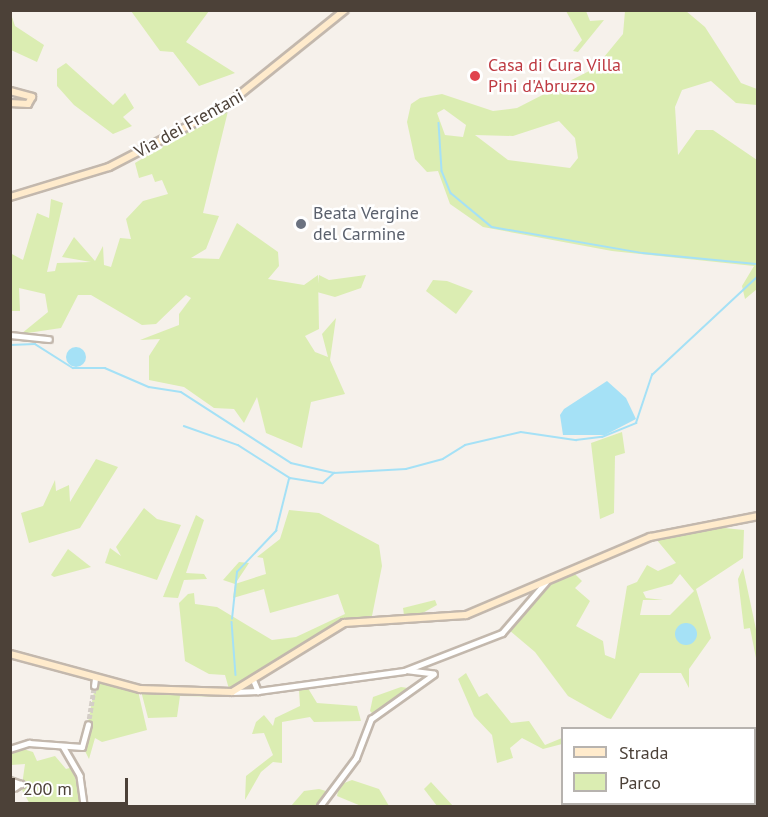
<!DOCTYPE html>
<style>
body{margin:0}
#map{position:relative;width:768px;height:817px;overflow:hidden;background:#f6f1eb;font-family:"PT Sans",sans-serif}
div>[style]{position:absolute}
.green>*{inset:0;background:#dbedb2}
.water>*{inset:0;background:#a5e1f6}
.round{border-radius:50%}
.stream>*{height:1.5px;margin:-0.75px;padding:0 0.75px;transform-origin:0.75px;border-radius:0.75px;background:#a5e1f6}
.street-tunnel>*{height:4.5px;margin-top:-2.25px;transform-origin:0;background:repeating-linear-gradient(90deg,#d4cec7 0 4.5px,transparent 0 6.5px)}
.roads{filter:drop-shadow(2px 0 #c3b8ad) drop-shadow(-2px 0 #c3b8ad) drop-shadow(0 2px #c3b8ad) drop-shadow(0 -2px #c3b8ad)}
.street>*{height:4.5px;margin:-2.25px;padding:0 2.25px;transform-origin:2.25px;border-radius:2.25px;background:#fff}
.secondary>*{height:6px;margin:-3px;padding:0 3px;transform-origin:3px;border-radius:3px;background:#ffebcc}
.dots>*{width:16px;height:16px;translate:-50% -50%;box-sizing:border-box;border:3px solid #fff;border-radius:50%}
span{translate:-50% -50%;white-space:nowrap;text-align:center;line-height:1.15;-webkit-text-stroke:5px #fff;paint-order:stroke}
.health-label{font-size:18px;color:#be3a42}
.left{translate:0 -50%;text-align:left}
.street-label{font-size:18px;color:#4c4138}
.worship-label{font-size:18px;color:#5b616d}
.frame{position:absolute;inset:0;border:12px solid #4c4138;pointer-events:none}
.legend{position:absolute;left:561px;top:727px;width:195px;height:78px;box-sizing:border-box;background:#fff;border:2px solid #b7b3af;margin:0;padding:8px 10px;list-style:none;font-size:18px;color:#4c4138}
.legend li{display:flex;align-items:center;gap:12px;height:30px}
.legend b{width:30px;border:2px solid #b7b3af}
.scale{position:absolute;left:12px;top:778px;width:116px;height:27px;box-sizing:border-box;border:3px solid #4c4138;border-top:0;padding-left:8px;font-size:18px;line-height:21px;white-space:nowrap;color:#4c4138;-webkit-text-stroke:4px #fff;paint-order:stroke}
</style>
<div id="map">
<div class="green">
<div style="clip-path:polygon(10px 11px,15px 26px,44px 45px,37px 62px,11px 50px)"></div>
<div style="clip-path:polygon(131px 11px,209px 11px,186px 42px,235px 73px,199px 86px,173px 52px,160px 51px)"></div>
<div style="clip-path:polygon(566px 11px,586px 11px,590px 21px,604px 20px,578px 52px,573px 51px,582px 40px)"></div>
<div style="clip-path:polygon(evenodd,625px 11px,686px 11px,705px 27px,741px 83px,757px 89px,757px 105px,736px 103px,711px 81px,682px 90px,675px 107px,678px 155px,696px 130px,713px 130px,757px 160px,757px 289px,745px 299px,742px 286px,754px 266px,612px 251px,483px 227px,450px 204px,438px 171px,427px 172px,415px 159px,407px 122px,411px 104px,420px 98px,442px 94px,493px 111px,517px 108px,595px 68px,623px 34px,625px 11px,444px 109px,466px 125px,463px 137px,445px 135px,437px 113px,444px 109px,625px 11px,559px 121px,575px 138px,578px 158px,570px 168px,508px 160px,475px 135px,513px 136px,559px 121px)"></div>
<div style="clip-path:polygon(66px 63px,113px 105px,125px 93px,134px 108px,123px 117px,132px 126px,113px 134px,74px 105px,57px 86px,57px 69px)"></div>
<div style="clip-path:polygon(229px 107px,203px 213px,219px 216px,206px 249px,191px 258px,219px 259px,237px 223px,278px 252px,279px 266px,268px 279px,304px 285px,318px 275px,319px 329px,305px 336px,315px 352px,328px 357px,322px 334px,336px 318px,330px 360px,345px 394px,311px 402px,302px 448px,266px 433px,257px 397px,244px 423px,234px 409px,214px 408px,184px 387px,149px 380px,149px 356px,160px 339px,140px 340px,179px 325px,179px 314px,191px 298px,186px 295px,156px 324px,142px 325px,91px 295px,78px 295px,61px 328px,21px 334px,48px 312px,45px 294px,19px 288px,20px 311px,11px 311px,10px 253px,23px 260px,37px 213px,49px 218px,51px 199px,63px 203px,47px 272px,55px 271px,57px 263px,91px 262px,62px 257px,74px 237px,95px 261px,103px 246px,104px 265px,111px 267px,120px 238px,131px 239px,126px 219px,143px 201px,168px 194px,162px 180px,155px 182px,152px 174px,139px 178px,135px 163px)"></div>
<div style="clip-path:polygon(319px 275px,329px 280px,366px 275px,361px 288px,335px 297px,317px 292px)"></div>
<div style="clip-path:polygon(433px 280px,447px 281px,473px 291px,456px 314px,426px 291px)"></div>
<div style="clip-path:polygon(622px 432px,625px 453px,615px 456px,614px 513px,600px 519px,591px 443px)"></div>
<div style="clip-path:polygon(96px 459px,118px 467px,80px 528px,29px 543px,21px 513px,43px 506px,55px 480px,56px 491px,69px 485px,70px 502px)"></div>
<div style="clip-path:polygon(144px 508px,157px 519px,181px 525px,157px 580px,105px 563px,110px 548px,121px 556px,116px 547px)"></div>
<div style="clip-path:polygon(289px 510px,319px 513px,379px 545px,382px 566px,372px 616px,345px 620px,229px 689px,225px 675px,209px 674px,185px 661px,179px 603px,188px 594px,194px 593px,195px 604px,217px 607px,272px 640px,296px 637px,345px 614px,338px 594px,270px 613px,264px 589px,233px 598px,235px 584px,223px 580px,239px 562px,249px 563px,235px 584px,266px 574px,263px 558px,257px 557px,280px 539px)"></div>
<div style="clip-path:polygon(196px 515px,204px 520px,186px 573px,204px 574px,207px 579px,184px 580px,178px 598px,163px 597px)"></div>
<div style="clip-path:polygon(evenodd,714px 527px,744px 530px,743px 558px,696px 589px,711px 638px,689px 669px,689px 688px,681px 673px,640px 673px,611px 719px,607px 718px,568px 696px,535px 652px,509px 630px,546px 584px,572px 571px,582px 581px,575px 588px,590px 601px,576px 626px,603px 641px,605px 655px,615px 659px,627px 586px,637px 582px,647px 565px,658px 571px,676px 563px,656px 539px,632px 546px,647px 540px,714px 527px,680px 574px,694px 591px,670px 615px,640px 615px,643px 600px,663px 600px,646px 598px,643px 592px,672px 584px,680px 574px)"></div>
<div style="clip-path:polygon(68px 549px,91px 567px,54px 577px,51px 575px)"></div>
<div style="clip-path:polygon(743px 568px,757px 634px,756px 658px,750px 628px,744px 629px,738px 579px)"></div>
<div style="clip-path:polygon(435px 600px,437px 605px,419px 615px,404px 615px,403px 608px)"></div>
<div style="clip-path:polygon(466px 673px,479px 697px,487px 693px,511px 723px,529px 721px,545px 745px,562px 738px,562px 744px,543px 749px,522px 738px,510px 748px,513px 758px,497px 763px,492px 735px,474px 716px,458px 679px)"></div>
<div style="clip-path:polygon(96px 682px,138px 691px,147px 730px,102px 742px,95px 738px,89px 759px,83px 747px)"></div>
<div style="clip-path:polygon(250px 684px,267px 691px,232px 697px,180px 696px,177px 717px,148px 718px,141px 691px,235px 693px)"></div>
<div style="clip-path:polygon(306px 685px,317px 703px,357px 706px,361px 721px,314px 722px,310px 717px,282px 722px,282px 763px,273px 762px,261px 772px,245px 800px,246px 776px,273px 755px,264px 733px,252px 734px,256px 722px,264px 715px,273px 726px,275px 718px,300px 706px,299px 690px,275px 691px)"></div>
<div style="clip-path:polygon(401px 687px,415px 689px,374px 715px,370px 711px,373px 697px)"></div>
<div style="clip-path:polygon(20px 748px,33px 752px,37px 761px,55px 756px,66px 769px,73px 767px,81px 806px,31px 806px,22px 790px,11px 794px,22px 785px,25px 764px,11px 765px,10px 750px)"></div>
<div style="clip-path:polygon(352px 780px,379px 789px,389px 806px,361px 806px,337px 796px,339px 785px)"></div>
<div style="clip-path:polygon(431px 782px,453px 806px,437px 806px,424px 789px)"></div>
<div style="clip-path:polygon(319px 789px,326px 791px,317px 806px,291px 806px,304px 791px)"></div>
</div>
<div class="water">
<div class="round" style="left:66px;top:347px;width:20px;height:20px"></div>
<div style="clip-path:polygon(607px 381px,626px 398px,636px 419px,605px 435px,563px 435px,560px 415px,564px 409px)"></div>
<div class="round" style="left:675px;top:623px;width:22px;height:22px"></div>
</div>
<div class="stream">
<div style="left:439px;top:123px;width:48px;rotate:86.4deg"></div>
<div style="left:442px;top:171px;width:24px;rotate:68deg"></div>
<div style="left:451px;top:193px;width:53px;rotate:39.7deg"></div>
<div style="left:492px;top:227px;width:153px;rotate:9.8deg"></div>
<div style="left:643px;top:253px;width:116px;rotate:5.5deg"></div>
<div style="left:10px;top:345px;width:25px;rotate:-2deg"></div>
<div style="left:35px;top:344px;width:45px;rotate:32.3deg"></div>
<div style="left:73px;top:368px;width:32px"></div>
<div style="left:105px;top:368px;width:48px;rotate:23.4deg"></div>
<div style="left:149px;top:387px;width:32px;rotate:9deg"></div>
<div style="left:181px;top:392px;width:131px;rotate:32.8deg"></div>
<div style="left:291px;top:463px;width:44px;rotate:13.1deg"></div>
<div style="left:184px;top:426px;width:57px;rotate:19.4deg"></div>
<div style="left:238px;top:445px;width:62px;rotate:32.4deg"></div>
<div style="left:290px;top:478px;width:33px;rotate:9deg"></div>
<div style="left:323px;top:483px;width:15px;rotate:-42deg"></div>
<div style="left:334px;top:473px;width:72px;rotate:-3.2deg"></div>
<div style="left:406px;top:469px;width:38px;rotate:-15deg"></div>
<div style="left:443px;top:459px;width:26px;rotate:-32deg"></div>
<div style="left:465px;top:445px;width:57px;rotate:-13.1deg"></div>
<div style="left:521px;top:432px;width:56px;rotate:8.3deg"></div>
<div style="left:576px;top:440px;width:26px;rotate:-7deg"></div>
<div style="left:602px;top:437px;width:37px;rotate:-22deg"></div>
<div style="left:636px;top:423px;width:51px;rotate:-71.6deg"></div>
<div style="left:652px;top:375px;width:145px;rotate:-43deg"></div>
<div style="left:232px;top:619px;width:47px;rotate:-83.9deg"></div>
<div style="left:237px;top:572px;width:57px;rotate:-46.4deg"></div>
<div style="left:276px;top:531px;width:54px;rotate:-76deg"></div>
<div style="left:232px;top:622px;width:53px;rotate:85.7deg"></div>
</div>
<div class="street-tunnel">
<div style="left:88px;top:725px;width:39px;rotate:-81deg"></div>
</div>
<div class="roads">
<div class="street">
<div style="left:10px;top:335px;width:39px;rotate:6deg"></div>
<div style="left:254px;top:681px;width:11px;rotate:68deg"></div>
<div style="left:258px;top:691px;width:147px;rotate:-7.8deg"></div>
<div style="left:404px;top:671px;width:105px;rotate:-21.2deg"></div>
<div style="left:502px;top:633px;width:67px;rotate:-49.2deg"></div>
<div style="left:94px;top:686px;width:7px;rotate:-82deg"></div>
<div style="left:233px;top:692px;width:25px;rotate:-2deg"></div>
<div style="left:63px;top:746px;width:34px;rotate:60deg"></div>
<div style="left:80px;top:776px;width:30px;rotate:82deg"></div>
<div style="left:10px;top:749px;width:20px;rotate:-18deg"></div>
<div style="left:29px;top:743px;width:53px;rotate:4.3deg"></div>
<div style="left:82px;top:747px;width:23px;rotate:-75deg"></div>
<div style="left:10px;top:780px;width:12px;rotate:20deg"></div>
<div style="left:21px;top:784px;width:7px;rotate:146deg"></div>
<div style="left:676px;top:804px;width:4px;rotate:34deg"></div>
<div style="left:320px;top:806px;width:60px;rotate:-53.1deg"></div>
<div style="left:356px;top:758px;width:42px;rotate:-69deg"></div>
<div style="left:371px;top:719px;width:77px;rotate:-35.5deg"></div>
<div style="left:434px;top:674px;width:26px;rotate:-173deg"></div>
<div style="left:711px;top:806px;width:2px;rotate:-90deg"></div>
</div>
<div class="secondary">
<div style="left:10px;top:91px;width:23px;rotate:15deg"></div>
<div style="left:32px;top:97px;width:8px;rotate:120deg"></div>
<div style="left:28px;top:104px;width:18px;rotate:-177deg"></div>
<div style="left:10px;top:197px;width:103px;rotate:-16.9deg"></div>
<div style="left:109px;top:167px;width:128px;rotate:-27.4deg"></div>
<div style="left:223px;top:108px;width:156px;rotate:-38.8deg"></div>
<div style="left:10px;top:654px;width:135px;rotate:15.1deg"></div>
<div style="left:140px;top:689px;width:92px;rotate:1.9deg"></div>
<div style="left:232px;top:692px;width:132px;rotate:-31.6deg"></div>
<div style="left:344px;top:623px;width:122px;rotate:-3.8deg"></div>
<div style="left:466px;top:615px;width:200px;rotate:-23deg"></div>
<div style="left:650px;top:537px;width:110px;rotate:-11deg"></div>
</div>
</div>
<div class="dots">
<div style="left:475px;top:76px;background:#e0444e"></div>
<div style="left:301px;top:224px;background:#6b7280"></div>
</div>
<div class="health-label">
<span class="left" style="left:488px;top:76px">Casa di Cura Villa<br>Pini d'Abruzzo</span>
</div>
<div class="street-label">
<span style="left:189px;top:124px;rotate:-29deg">Via dei Frentani</span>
</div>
<div class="worship-label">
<span class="left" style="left:313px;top:224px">Beata Vergine<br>del Carmine</span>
</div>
<div class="frame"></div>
<ul class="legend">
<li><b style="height:8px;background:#ffebcc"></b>Strada</li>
<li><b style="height:16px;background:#dbedb2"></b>Parco</li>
</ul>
<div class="scale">200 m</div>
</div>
